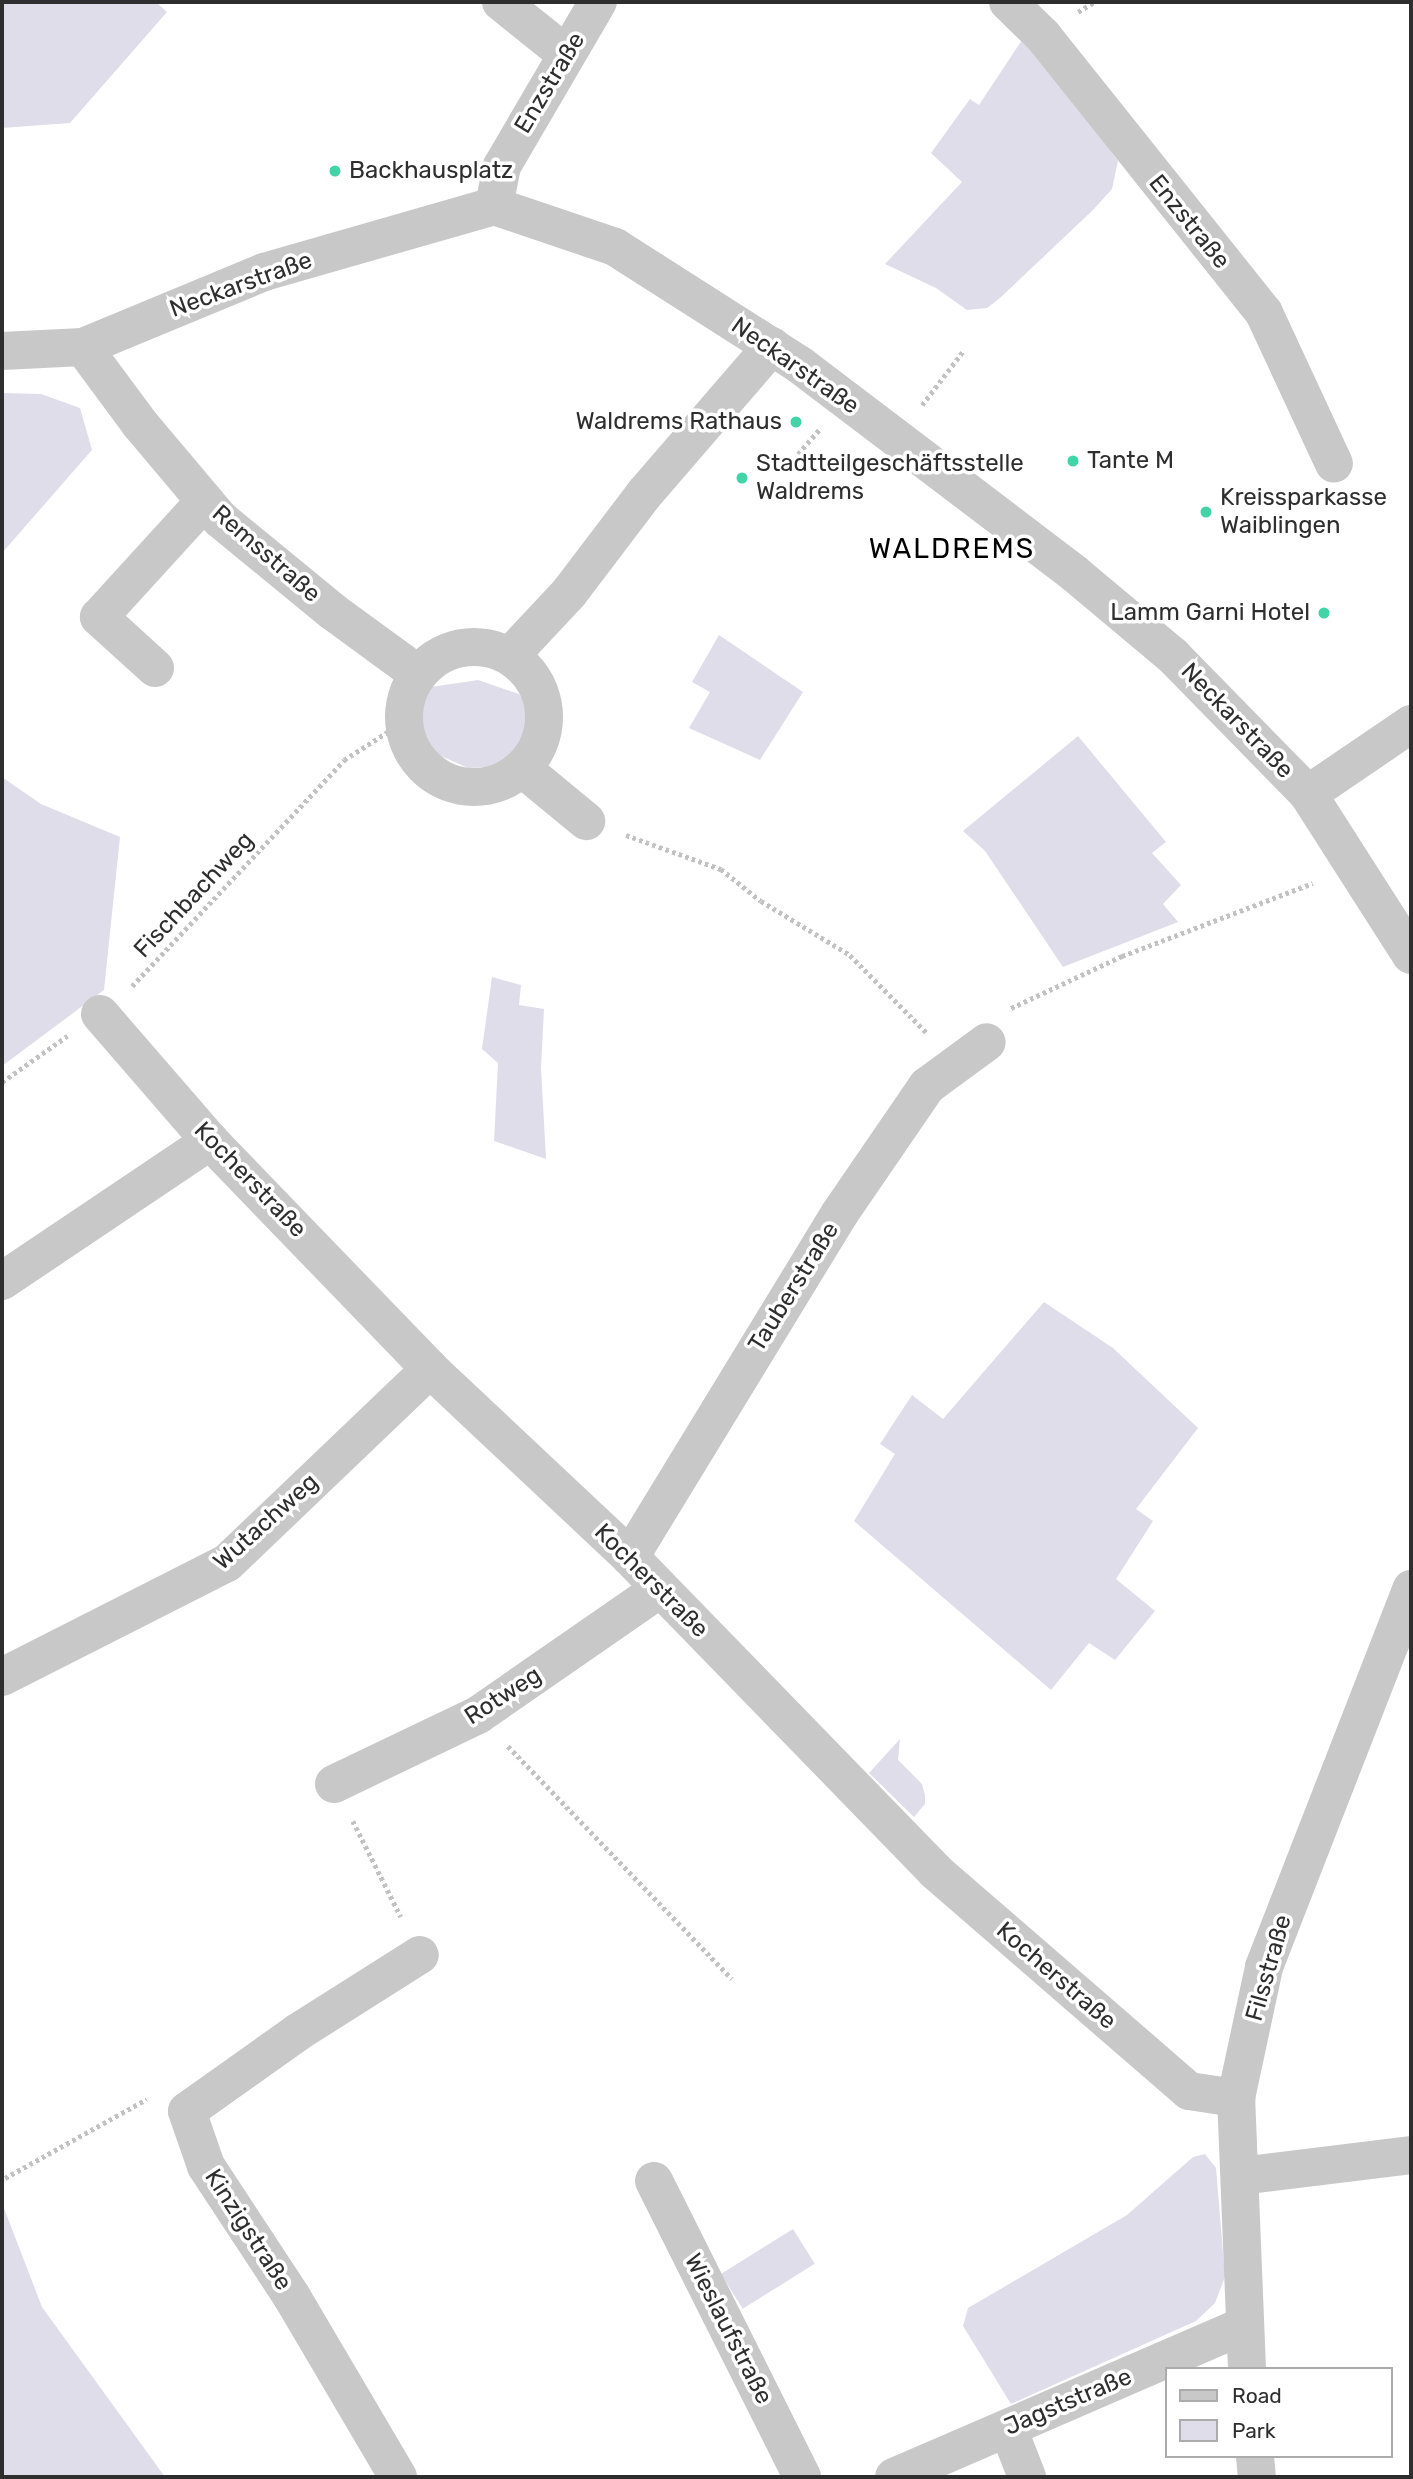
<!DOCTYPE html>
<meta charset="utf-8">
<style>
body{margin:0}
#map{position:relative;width:1413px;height:2479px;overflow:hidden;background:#fff;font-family:Rubik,sans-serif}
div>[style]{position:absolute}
.green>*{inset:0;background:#dfddea;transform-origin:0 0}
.path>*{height:4.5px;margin-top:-2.25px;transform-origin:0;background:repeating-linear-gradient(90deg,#c2c2c2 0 3.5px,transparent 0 7px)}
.minor>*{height:38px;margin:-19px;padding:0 19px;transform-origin:19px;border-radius:19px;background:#c8c8c8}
.minor>.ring{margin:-19px;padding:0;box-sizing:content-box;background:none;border:38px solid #c8c8c8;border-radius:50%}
.dots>*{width:19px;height:19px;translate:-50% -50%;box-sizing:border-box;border:4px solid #fff;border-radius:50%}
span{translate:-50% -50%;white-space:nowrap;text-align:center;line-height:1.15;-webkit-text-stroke:7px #fff;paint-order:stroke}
.street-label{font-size:24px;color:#2e2e2e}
.poi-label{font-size:24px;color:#2e2e2e}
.left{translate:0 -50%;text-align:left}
.right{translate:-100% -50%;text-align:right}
.quarter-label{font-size:28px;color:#000;letter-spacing:2px}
.frame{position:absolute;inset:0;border:4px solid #2e2e2e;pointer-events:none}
.legend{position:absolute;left:1165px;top:2367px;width:228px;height:91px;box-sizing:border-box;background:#fff;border:2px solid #ababab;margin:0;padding:9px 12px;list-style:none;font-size:21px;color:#2e2e2e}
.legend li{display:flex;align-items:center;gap:14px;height:35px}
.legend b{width:35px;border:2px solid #ababab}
</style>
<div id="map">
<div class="green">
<div style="clip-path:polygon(2px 2px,156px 2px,167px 12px,70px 123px,2px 128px)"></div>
<div style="clip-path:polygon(1026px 34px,1118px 161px,1112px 189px,1093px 210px,1000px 298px,987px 308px,967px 310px,936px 288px,885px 264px,962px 182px,931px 153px,970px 99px,979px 105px)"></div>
<div style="clip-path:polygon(2px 393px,41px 394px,80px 408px,92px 450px,2px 553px)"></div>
<div style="clip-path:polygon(719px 635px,803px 692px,760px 760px,689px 728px,710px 692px,692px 682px)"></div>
<div style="clip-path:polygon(478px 680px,519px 694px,538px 722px,535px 741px,528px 751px,491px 767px,468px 768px,423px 748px,410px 730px,410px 709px,431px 687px)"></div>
<div style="clip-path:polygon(1078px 736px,1166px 842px,1152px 853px,1181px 885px,1163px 904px,1178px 922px,1063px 967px,985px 851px,963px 831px)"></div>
<div style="clip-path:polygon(2px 777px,41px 804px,120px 837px,104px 990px,2px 1066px)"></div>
<div style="clip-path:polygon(492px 977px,521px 985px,519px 1005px,544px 1009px,541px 1068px,546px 1159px,494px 1141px,498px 1063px,482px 1049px)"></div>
<div style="clip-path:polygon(1044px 1302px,1113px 1348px,1198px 1428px,1136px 1509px,1153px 1521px,1116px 1579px,1155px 1611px,1115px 1660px,1089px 1643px,1051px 1690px,854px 1521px,895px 1454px,880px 1444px,912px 1395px,943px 1419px)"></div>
<div style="clip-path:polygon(900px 1739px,898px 1760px,922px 1784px,925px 1795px,925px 1804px,914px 1817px,869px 1773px)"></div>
<div style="clip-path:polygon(1205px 2154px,1216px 2168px,1225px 2277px,1215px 2303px,1196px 2321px,1011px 2404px,963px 2326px,968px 2308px,1127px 2215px,1193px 2157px)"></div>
<div style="clip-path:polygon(2px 2203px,42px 2307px,165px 2477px,2px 2477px)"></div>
<div style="left:793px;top:2229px;width:41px;height:85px;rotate:58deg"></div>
</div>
<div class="path">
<div style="left:1078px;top:12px;width:19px;rotate:-32deg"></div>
<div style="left:922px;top:405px;width:69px;rotate:-52.6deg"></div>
<div style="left:798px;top:454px;width:32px;rotate:-49deg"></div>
<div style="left:626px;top:835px;width:101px;rotate:19.7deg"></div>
<div style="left:721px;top:869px;width:51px;rotate:38.7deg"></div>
<div style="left:761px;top:901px;width:104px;rotate:31.2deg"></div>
<div style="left:850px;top:955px;width:110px;rotate:45.4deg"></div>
<div style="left:132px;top:986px;width:310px;rotate:-46.8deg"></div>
<div style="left:344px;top:760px;width:70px;rotate:-32.8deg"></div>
<div style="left:1011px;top:1008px;width:123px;rotate:-25.1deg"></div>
<div style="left:1122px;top:956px;width:204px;rotate:-20.9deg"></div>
<div style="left:2px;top:1082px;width:80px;rotate:-35.3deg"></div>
<div style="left:508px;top:1746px;width:323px;rotate:46.1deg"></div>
<div style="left:353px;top:1821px;width:107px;rotate:63.4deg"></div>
<div style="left:5px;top:2178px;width:162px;rotate:-29.1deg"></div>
</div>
<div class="minor">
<div style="left:501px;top:2px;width:83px;rotate:38.7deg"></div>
<div style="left:1008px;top:2px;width:49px;rotate:44.2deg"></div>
<div style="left:1043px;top:36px;width:354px;rotate:51.4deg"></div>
<div style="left:1264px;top:313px;width:166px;rotate:65.1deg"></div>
<div style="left:494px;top:206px;width:41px;rotate:-78.7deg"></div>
<div style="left:502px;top:166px;width:190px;rotate:-59.7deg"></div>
<div style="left:83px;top:347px;width:96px;rotate:53.5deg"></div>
<div style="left:140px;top:424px;width:124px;rotate:49.9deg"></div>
<div style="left:220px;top:519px;width:145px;rotate:39.4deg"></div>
<div style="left:332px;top:611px;width:107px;rotate:36.2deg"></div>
<div style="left:2px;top:351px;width:81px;rotate:-2.8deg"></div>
<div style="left:83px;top:347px;width:196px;rotate:-22.5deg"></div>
<div style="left:264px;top:272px;width:239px;rotate:-16deg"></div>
<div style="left:494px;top:206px;width:128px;rotate:18.7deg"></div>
<div style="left:615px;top:247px;width:219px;rotate:32.5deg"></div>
<div style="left:800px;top:365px;width:345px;rotate:37.2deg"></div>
<div style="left:1075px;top:574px;width:128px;rotate:39.9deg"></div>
<div style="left:1173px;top:656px;width:193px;rotate:45.6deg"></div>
<div style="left:1308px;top:794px;width:191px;rotate:57.4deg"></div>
<div class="ring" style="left:404px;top:647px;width:102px;height:102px"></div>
<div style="left:510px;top:656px;width:86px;rotate:-46.9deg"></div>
<div style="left:569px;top:593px;width:126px;rotate:-52.8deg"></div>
<div style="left:645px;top:493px;width:194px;rotate:-49.2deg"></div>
<div style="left:155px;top:668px;width:76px;rotate:-137.7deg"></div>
<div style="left:99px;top:617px;width:157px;rotate:-47.6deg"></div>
<div style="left:523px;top:769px;width:82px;rotate:39.5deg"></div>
<div style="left:1308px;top:794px;width:125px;rotate:-34.2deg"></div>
<div style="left:100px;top:1014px;width:168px;rotate:49.1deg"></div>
<div style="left:210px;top:1141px;width:317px;rotate:46deg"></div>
<div style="left:430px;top:1369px;width:274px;rotate:43.2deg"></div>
<div style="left:630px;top:1557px;width:438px;rotate:45.8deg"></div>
<div style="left:935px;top:1871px;width:336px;rotate:40.9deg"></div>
<div style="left:1189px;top:2091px;width:48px;rotate:8.5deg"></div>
<div style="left:2px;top:1281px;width:251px;rotate:-33.9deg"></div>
<div style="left:630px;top:1557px;width:403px;rotate:-58.6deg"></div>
<div style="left:840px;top:1213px;width:154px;rotate:-55.6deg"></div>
<div style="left:927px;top:1086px;width:74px;rotate:-36.3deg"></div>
<div style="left:2px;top:1677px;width:252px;rotate:-26.9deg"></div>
<div style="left:227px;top:1563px;width:281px;rotate:-43.7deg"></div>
<div style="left:334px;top:1784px;width:160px;rotate:-25.6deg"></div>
<div style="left:478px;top:1715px;width:221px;rotate:-34.7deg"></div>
<div style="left:1240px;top:2176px;width:172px;rotate:-7deg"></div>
<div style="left:654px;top:2181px;width:331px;rotate:63.4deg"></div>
<div style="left:1247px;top:2369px;width:271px;rotate:-92.3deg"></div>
<div style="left:1236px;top:2098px;width:134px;rotate:-77.9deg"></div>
<div style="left:1264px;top:1967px;width:406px;rotate:-68.7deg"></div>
<div style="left:1008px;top:2428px;width:53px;rotate:68.8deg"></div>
<div style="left:1255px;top:2456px;width:21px;rotate:85deg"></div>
<div style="left:398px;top:2477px;width:209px;rotate:-120.5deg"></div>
<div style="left:292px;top:2297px;width:157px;rotate:-123.3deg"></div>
<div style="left:206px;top:2166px;width:58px;rotate:-109.1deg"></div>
<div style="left:187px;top:2111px;width:136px;rotate:-35.4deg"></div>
<div style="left:298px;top:2032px;width:144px;rotate:-32.3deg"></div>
<div style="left:894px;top:2477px;width:380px;rotate:-23.4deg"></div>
</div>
<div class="dots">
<div style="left:335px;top:171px;background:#40d4a6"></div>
<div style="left:796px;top:422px;background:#40d4a6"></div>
<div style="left:1073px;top:461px;background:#40d4a6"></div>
<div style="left:742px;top:478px;background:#40d4a6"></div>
<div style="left:1206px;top:512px;background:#40d4a6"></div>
<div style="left:1324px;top:613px;background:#40d4a6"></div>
</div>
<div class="street-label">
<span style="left:550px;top:83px;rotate:-59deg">Enzstraße</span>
<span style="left:1189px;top:222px;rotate:51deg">Enzstraße</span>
<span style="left:241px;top:285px;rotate:-20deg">Neckarstraße</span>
<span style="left:795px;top:366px;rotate:35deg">Neckarstraße</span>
<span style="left:266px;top:554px;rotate:41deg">Remsstraße</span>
<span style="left:1237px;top:721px;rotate:46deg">Neckarstraße</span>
<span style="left:194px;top:895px;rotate:-47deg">Fischbachweg</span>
<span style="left:250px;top:1180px;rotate:46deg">Kocherstraße</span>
<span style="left:794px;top:1287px;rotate:-58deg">Tauberstraße</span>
<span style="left:266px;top:1522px;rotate:-42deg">Wutachweg</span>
<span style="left:651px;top:1581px;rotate:45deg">Kocherstraße</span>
<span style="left:503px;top:1696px;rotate:-33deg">Rotweg</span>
<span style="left:1269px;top:1968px;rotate:-74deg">Filsstraße</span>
<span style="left:1056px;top:1976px;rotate:41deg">Kocherstraße</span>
<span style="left:248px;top:2230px;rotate:57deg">Kinzigstraße</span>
<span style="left:728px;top:2329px;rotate:63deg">Wieslaufstraße</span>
<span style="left:1068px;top:2402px;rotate:-23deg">Jagststraße</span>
</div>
<div class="poi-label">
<span class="left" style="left:349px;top:171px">Backhausplatz</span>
<span class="right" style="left:782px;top:422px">Waldrems Rathaus</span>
<span class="left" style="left:1087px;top:461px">Tante M</span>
<span class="left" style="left:756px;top:478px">Stadtteilgeschäftsstelle<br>Waldrems</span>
<span class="left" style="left:1220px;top:512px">Kreissparkasse<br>Waiblingen</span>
<span class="right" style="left:1310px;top:613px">Lamm Garni Hotel</span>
</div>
<div class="quarter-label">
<span style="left:952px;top:549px">WALDREMS</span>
</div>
<div class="frame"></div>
<ul class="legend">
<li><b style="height:9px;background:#c8c8c8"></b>Road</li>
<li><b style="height:19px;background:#dfddea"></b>Park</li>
</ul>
</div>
